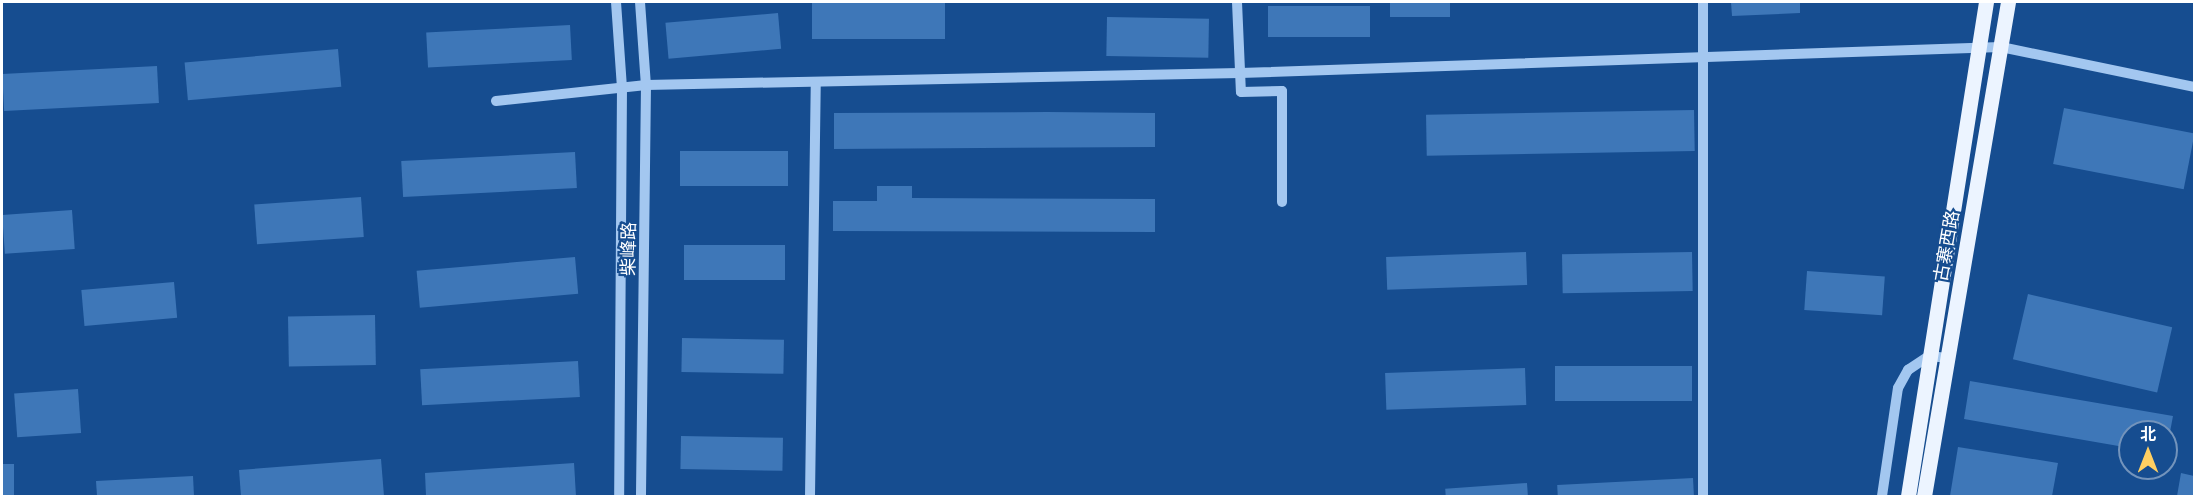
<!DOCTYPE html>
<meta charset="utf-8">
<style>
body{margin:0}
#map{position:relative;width:2196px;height:498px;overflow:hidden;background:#164d90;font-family:Lato,"Noto Sans SC",sans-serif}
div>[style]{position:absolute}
.building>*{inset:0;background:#3e77b8;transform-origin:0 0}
.minor>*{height:10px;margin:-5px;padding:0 5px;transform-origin:5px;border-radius:5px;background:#a3c7f0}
.major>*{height:15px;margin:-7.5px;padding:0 7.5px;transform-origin:7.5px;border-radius:7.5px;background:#ecf4ff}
span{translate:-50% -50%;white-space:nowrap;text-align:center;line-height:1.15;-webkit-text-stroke:4.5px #164d90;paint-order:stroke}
.street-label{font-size:18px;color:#fff}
.frame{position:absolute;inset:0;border:3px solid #fff;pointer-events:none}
.north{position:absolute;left:2118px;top:420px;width:60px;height:60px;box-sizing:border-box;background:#164d90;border:2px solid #7394bc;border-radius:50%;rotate:0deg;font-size:16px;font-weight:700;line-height:24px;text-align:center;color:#fff}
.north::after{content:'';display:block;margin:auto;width:21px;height:27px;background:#ffcf62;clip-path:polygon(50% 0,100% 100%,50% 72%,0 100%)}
</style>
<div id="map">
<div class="building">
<div style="left:812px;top:2px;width:133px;height:37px"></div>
<div style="left:1390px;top:2px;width:60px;height:15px"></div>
<div style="clip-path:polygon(1731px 2px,1800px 2px,1800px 13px,1732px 16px)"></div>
<div style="left:1370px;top:6px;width:31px;height:102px;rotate:90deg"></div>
<div style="left:778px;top:13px;width:36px;height:113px;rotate:85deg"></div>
<div style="left:1107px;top:17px;width:102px;height:39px;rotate:1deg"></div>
<div style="left:570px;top:25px;width:35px;height:144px;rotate:87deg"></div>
<div style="left:338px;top:49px;width:38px;height:154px;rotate:85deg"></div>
<div style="left:157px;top:66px;width:37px;height:155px;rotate:87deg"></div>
<div style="left:2064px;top:108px;width:133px;height:57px;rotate:11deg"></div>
<div style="left:1694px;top:110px;width:41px;height:268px;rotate:89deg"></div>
<div style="clip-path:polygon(1047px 112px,1155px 113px,1155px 147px,834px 149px,834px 113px)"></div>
<div style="left:680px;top:151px;width:108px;height:35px"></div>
<div style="left:575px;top:152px;width:36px;height:174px;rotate:87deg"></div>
<div style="clip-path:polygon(877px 186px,912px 186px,912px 198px,1155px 199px,1155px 232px,833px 231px,833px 201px,877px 201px)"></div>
<div style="left:361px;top:197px;width:40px;height:107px;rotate:86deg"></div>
<div style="left:72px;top:210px;width:39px;height:70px;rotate:86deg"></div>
<div style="left:684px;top:245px;width:101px;height:35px"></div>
<div style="left:1526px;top:252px;width:33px;height:140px;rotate:88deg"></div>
<div style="left:1692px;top:252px;width:39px;height:130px;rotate:89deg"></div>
<div style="left:575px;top:257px;width:37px;height:159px;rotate:85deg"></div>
<div style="left:1807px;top:271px;width:78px;height:39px;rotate:4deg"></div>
<div style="left:174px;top:282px;width:36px;height:93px;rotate:85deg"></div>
<div style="left:2028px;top:294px;width:148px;height:67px;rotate:13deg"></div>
<div style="left:375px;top:315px;width:50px;height:87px;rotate:89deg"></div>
<div style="left:682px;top:338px;width:102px;height:34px;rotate:1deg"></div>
<div style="left:578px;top:361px;width:36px;height:158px;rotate:87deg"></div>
<div style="left:1692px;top:366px;width:35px;height:137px;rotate:90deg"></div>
<div style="left:1525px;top:368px;width:37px;height:140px;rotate:88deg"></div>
<div style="clip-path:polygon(1970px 381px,2173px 416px,2170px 432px,2130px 432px,2130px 448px,1964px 419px)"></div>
<div style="left:78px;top:389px;width:44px;height:64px;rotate:86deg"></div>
<div style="left:681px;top:436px;width:102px;height:33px;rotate:1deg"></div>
<div style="clip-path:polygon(1958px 447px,2058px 463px,2052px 496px,1950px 496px)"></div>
<div style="clip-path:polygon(381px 459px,384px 496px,241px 496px,239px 470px)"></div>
<div style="clip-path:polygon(574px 463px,576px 496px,426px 496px,425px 473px)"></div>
<div style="left:2px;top:464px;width:12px;height:32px"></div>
<div style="clip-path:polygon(2181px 473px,2194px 476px,2194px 496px,2177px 496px)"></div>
<div style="clip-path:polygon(193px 476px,194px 496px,97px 496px,96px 481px)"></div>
<div style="left:1693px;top:478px;width:18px;height:136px;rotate:87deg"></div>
<div style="left:1527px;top:483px;width:13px;height:82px;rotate:86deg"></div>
</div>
<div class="minor">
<div style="left:616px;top:2px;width:85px;rotate:86deg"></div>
<div style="left:622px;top:87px;width:409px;rotate:90.4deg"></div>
<div style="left:640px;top:2px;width:83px;rotate:85.9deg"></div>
<div style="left:646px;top:85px;width:411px;rotate:90.7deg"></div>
<div style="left:1237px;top:2px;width:90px;rotate:87.5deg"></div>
<div style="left:1241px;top:92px;width:41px;rotate:-1.4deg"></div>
<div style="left:1282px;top:91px;width:111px;rotate:90deg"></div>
<div style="left:496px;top:101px;width:151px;rotate:-6.1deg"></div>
<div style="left:646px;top:85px;width:594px;rotate:-1.16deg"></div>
<div style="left:1240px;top:73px;width:761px;rotate:-1.96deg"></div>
<div style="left:2001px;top:47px;width:197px;rotate:11.7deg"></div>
<div style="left:810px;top:496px;width:414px;rotate:-89.2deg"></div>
<div style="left:1703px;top:496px;width:494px;rotate:-90deg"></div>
<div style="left:1882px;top:496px;width:109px;rotate:-81.6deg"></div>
<div style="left:1898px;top:388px;width:21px;rotate:-61deg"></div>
<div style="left:1908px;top:370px;width:25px;rotate:-34deg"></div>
<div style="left:1929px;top:356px;width:18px;rotate:6deg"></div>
</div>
<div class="major">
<div style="left:1908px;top:496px;width:500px;rotate:-81.03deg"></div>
<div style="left:1924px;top:496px;width:501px;rotate:-80.35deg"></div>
</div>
<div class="street-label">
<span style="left:1946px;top:246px;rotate:-80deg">古寨西路</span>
<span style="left:628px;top:249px;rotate:-89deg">柴峰路</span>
</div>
<div class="frame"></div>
<div class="north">北</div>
</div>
